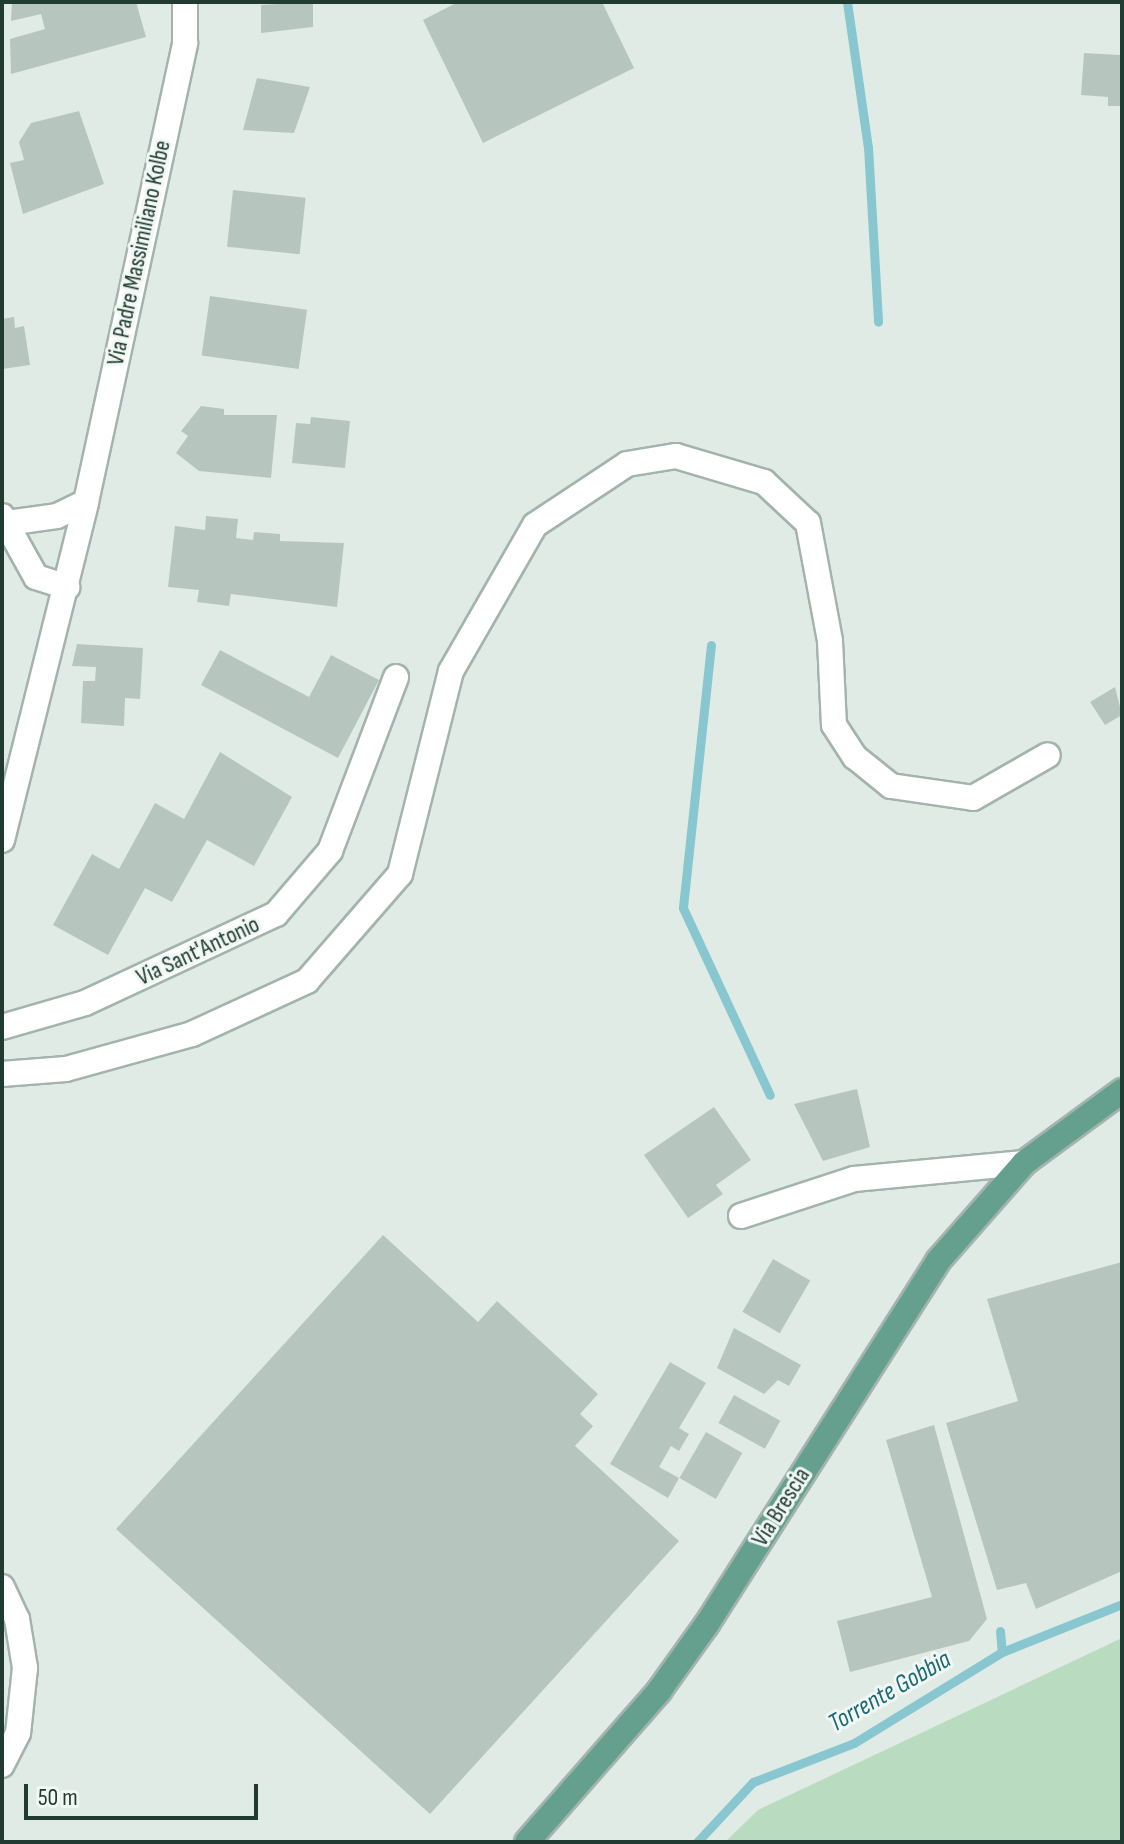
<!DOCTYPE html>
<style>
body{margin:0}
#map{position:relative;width:1124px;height:1844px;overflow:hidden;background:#e0ebe6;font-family:"Sofia Sans Condensed",sans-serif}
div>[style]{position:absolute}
.green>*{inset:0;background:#b9dcc1}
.stream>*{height:9px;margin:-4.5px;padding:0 4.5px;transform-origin:4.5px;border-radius:4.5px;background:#89c7d0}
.building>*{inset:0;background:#b6c6bf;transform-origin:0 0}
.roads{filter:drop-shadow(2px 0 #a3b3ad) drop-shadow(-2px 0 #a3b3ad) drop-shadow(0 2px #a3b3ad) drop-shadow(0 -2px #a3b3ad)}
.minor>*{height:24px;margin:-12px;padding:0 12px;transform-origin:12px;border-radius:12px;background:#fff}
.major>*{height:24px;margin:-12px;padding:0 12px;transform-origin:12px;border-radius:12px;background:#65a08f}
span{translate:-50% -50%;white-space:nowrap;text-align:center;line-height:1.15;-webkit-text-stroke:6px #f1f8f4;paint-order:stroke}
.street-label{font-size:24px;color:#213b33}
.water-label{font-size:26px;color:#1d6a76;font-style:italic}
.frame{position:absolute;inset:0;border:4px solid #213b33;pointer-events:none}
.scale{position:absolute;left:24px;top:1784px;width:234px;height:36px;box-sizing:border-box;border:4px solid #213b33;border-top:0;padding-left:10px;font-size:24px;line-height:28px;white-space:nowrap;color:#213b33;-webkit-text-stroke:6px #f1f8f4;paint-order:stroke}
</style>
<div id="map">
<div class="green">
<div style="clip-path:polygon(1122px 1638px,1122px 1842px,725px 1842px,758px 1810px)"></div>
</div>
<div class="stream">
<div style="left:847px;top:2px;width:147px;rotate:81.8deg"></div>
<div style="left:868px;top:147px;width:175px;rotate:86.7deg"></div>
<div style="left:711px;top:645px;width:264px;rotate:96.1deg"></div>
<div style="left:683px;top:908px;width:206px;rotate:65.1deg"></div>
<div style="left:1000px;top:1631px;width:21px;rotate:85deg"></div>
<div style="left:697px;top:1842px;width:82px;rotate:-47deg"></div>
<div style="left:753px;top:1782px;width:108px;rotate:-21.1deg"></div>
<div style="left:854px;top:1743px;width:174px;rotate:-31.6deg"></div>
<div style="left:1002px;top:1652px;width:129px;rotate:-21.8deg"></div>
</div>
<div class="building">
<div style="clip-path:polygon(12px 2px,136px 2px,146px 37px,11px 74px,10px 39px,45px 29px,41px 14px,11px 21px)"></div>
<div style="clip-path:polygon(313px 2px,313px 27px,261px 33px,261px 5px)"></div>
<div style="clip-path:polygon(458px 2px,602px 2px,634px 68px,483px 143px,423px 20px)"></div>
<div style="clip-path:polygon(1084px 53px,1120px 55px,1122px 106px,1108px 106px,1108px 97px,1081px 95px)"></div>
<div style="clip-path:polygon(257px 78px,310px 87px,294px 133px,243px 130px)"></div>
<div style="clip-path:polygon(79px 111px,104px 184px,23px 214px,10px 163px,24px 160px,19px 142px,31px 123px)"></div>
<div style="left:233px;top:190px;width:73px;height:57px;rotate:6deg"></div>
<div style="left:210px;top:296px;width:98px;height:60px;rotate:8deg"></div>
<div style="clip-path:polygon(14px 317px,15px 328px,24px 326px,30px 365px,2px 369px,2px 319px)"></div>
<div style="clip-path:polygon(201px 406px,224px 409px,224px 415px,277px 415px,271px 478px,199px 471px,176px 453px,188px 436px,181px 431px)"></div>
<div style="clip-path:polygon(311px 417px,350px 421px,345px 468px,292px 463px,296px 423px,310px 424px)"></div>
<div style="clip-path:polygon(206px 516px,238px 519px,236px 538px,253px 540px,254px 532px,280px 534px,280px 541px,344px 543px,337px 607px,231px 594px,229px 606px,197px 602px,199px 590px,168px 587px,175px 526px,205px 530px)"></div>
<div style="clip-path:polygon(77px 644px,143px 648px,140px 699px,125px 698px,124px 726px,81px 723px,83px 681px,95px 681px,96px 667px,72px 666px)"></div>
<div style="clip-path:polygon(220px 650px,309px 697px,331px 655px,379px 680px,338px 758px,201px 685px)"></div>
<div style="clip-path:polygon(1115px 687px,1122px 715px,1105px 725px,1090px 702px)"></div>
<div style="clip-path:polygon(220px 752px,292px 797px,254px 866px,207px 840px,172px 902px,145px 888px,108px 955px,53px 925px,92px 854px,119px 869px,155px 803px,184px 819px)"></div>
<div style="clip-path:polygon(857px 1089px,870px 1147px,823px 1161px,794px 1104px)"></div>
<div style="clip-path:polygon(714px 1107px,751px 1160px,716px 1185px,723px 1194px,688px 1218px,644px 1155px)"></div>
<div style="clip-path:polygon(383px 1235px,478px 1322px,497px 1301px,598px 1394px,580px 1414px,593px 1426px,575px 1446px,679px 1541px,430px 1814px,116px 1529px)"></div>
<div style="left:773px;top:1259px;width:43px;height:61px;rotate:30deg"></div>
<div style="clip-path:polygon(1122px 1262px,1122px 1571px,1036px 1609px,1026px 1583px,997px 1590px,946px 1423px,1018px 1401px,987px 1299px)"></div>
<div style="clip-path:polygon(734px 1328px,801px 1365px,789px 1386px,778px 1380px,764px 1394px,717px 1368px)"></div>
<div style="clip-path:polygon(670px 1362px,706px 1383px,679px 1428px,689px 1434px,679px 1451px,671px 1446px,659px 1467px,679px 1478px,668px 1498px,610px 1464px)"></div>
<div style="left:734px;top:1395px;width:53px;height:32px;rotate:29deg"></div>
<div style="clip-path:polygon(934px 1425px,987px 1619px,969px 1641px,850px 1672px,837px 1621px,932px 1597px,886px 1440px)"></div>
<div style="left:706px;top:1432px;width:42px;height:53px;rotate:30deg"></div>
</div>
<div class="roads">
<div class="minor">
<div style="left:2px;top:516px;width:70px;rotate:60.9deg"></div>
<div style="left:36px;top:577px;width:33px;rotate:18deg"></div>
<div style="left:7px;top:523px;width:50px;rotate:-8deg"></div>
<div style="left:57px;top:516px;width:32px;rotate:-26deg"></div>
<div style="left:2px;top:840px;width:348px;rotate:-76deg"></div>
<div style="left:86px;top:502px;width:470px;rotate:-77.8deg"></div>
<div style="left:185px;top:43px;width:41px;rotate:-90deg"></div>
<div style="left:2px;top:1027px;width:86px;rotate:-16.1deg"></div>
<div style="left:85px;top:1003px;width:211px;rotate:-25deg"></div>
<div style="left:276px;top:914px;width:83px;rotate:-49.4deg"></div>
<div style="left:330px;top:851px;width:186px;rotate:-69.2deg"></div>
<div style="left:2px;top:1074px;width:64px;rotate:-4.5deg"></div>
<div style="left:66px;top:1069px;width:131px;rotate:-15.5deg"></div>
<div style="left:192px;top:1034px;width:127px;rotate:-24.7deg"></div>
<div style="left:307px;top:981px;width:142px;rotate:-49deg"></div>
<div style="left:400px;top:874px;width:209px;rotate:-75.9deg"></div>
<div style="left:451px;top:671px;width:168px;rotate:-60.1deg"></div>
<div style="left:535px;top:525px;width:110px;rotate:-33.5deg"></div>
<div style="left:627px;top:464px;width:50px;rotate:-9.3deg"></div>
<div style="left:676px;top:456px;width:92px;rotate:16.5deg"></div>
<div style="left:764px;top:482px;width:60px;rotate:43deg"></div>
<div style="left:808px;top:523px;width:120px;rotate:79.4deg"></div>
<div style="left:830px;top:641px;width:84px;rotate:87.3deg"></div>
<div style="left:834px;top:725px;width:38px;rotate:57deg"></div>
<div style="left:855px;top:757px;width:46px;rotate:38.9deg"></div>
<div style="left:891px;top:786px;width:83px;rotate:8.3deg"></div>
<div style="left:973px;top:798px;width:86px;rotate:-29.8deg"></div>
<div style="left:741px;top:1216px;width:119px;rotate:-18.1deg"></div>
<div style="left:854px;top:1179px;width:171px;rotate:-5.4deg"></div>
<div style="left:2px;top:1587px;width:35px;rotate:65deg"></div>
<div style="left:17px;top:1619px;width:50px;rotate:80.7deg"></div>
<div style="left:25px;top:1668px;width:65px;rotate:96.1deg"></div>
<div style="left:18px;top:1733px;width:36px;rotate:117deg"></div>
</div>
<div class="major">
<div style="left:527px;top:1842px;width:201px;rotate:-48.8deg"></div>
<div style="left:659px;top:1691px;width:82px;rotate:-54.4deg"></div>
<div style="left:707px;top:1624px;width:430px;rotate:-57.5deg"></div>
<div style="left:938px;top:1261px;width:130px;rotate:-48.7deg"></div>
<div style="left:1024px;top:1163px;width:122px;rotate:-36.3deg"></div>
</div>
</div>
<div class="street-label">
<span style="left:139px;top:253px;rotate:-78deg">Via Padre Massimiliano Kolbe</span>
<span style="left:198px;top:951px;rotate:-25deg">Via Sant'Antonio</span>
<span style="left:781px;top:1507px;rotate:-58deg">Via Brescia</span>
</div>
<div class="water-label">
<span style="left:890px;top:1692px;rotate:-30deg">Torrente Gobbia</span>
</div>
<div class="frame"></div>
<div class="scale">50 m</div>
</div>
